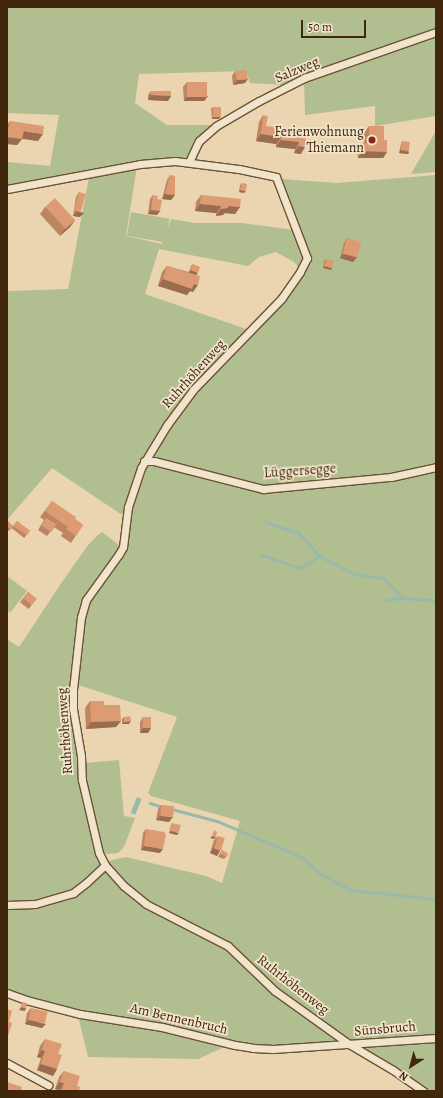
<!DOCTYPE html>
<meta charset="utf-8">
<style>
body{margin:0}
#map{position:relative;width:443px;height:1098px;overflow:hidden;background:#ebd5b0;font-family:Alegreya,serif}
div>[style]{position:absolute}
.green>*{inset:0;background:#b1be90;transform-origin:0 0}
.water>*{inset:0;background:#98b9ab;transform-origin:0 0}
.stream>*{height:2.5px;margin:-1.25px;padding:0 1.25px;transform-origin:1.25px;border-radius:1.25px;background:#98b9ab}
.roads{filter:drop-shadow(1px 0 #6c5234) drop-shadow(-1px 0 #6c5234) drop-shadow(0 1px #6c5234) drop-shadow(0 -1px #6c5234)}
.street>*{height:7px;margin:-3.5px;padding:0 3.5px;transform-origin:3.5px;border-radius:3.5px;background:#f2e4cc}
.wall>*{inset:0;background:#bd8562;transform-origin:0 0}
.shaded-wall>*{inset:0;background:#9a6c50;transform-origin:0 0}
.building>*{inset:0;background:#dc9b72;transform-origin:0 0}
.dots>*{width:11px;height:11px;translate:-50% -50%;box-sizing:border-box;border:2px solid #f2e4cc;border-radius:50%}
span{translate:-50% -50%;white-space:nowrap;text-align:center;line-height:1.15;-webkit-text-stroke:3.5px #f2e4cc;paint-order:stroke}
.street-label{font-size:14px;color:#41270b}
.poi-label{font-size:14px;color:#41270b}
.right{translate:-100% -50%;text-align:right}
.frame{position:absolute;inset:0;border:8px solid #41270b;pointer-events:none}
.north{position:absolute;left:391px;top:1046px;width:40px;height:40px;-webkit-text-stroke:3px #f2e4cc;paint-order:stroke;rotate:216deg;font-size:11px;font-weight:700;line-height:16px;text-align:center;color:#41270b}
.north::after{content:'';display:block;margin:auto;width:14px;height:18px;background:#41270b;clip-path:polygon(50% 0,100% 100%,50% 72%,0 100%)}
.scale{position:absolute;left:301px;top:20px;width:65px;height:18px;box-sizing:border-box;border:2px solid #41270b;border-top:0;padding-left:5px;font-size:12px;line-height:14px;white-space:nowrap;color:#41270b;-webkit-text-stroke:3px #f2e4cc;paint-order:stroke}
</style>
<div id="map">
<div class="green">
<div style="clip-path:polygon(7px 7px,436px 7px,436px 31px,286px 85px,250px 83px,246px 71px,139px 74px,135px 103px,167px 125px,214px 125px,188px 161px,140px 162px,7px 187px,7px 162px,50px 166px,59px 115px,7px 113px)"></div>
<div style="clip-path:polygon(436px 35px,436px 116px,375px 126px,375px 106px,305px 115px,304px 80px)"></div>
<div style="clip-path:polygon(436px 131px,436px 172px,411px 174px,426px 148px)"></div>
<div style="clip-path:polygon(137px 166px,126px 236px,162px 244px,171px 219px,195px 223px,242px 223px,294px 230px,305px 257px,300px 269px,294px 262px,276px 252px,259px 257px,248px 266px,159px 249px,145px 294px,249px 330px,165px 424px,141px 460px,122px 515px,52px 468px,7px 520px,7px 291px,68px 289px,89px 177px)"></div>
<div style="clip-path:polygon(436px 175px,436px 1036px,273px 1047px,229px 1042px,227px 1046px,198px 1059px,88px 1057px,78px 1016px,7px 991px,7px 639px,19px 647px,62px 582px,88px 545px,98px 535px,102px 532px,119px 545px,118px 552px,111px 562px,84px 600px,71px 690px,81px 780px,98px 854px,104px 866px,111px 874px,145px 906px,227px 949px,245px 967px,250px 965px,229px 944px,146px 903px,125px 885px,104px 862px,126px 857px,206px 876px,222px 883px,240px 821px,151px 796px,148px 793px,177px 717px,75px 684px,86px 605px,122px 553px,126px 537px,129px 509px,143px 466px,168px 426px,195px 391px,287px 295px,304px 271px,308px 256px,282px 188px,281px 179px,337px 183px)"></div>
<div style="left:131px;top:212px;width:39px;height:24px;rotate:10deg"></div>
<div style="clip-path:polygon(7px 576px,27px 591px,10px 613px,7px 610px)"></div>
<div style="clip-path:polygon(119px 760px,124px 816px,135px 818px,124px 847px,118px 853px,107px 854px,100px 851px,84px 779px,84px 763px)"></div>
<div style="clip-path:polygon(436px 1039px,436px 1091px,426px 1091px,355px 1046px)"></div>
</div>
<div class="water">
<div style="left:137px;top:797px;width:5px;height:17px;rotate:22deg"></div>
</div>
<div class="stream">
<div style="left:266px;top:522px;width:36px;rotate:19deg"></div>
<div style="left:300px;top:534px;width:30px;rotate:48deg"></div>
<div style="left:320px;top:556px;width:38px;rotate:28deg"></div>
<div style="left:354px;top:574px;width:30px;rotate:8deg"></div>
<div style="left:384px;top:578px;width:27px;rotate:48deg"></div>
<div style="left:402px;top:598px;width:29px;rotate:4deg"></div>
<div style="left:431px;top:600px;width:6px;rotate:39deg"></div>
<div style="left:262px;top:555px;width:39px;rotate:19deg"></div>
<div style="left:299px;top:568px;width:24px;rotate:-30deg"></div>
<div style="left:387px;top:600px;width:15px;rotate:-8deg"></div>
<div style="left:150px;top:803px;width:14px;rotate:17deg"></div>
<div style="left:172px;top:809px;width:47px;rotate:14.9deg"></div>
<div style="left:217px;top:821px;width:69px;rotate:22.9deg"></div>
<div style="left:281px;top:848px;width:24px;rotate:24deg"></div>
<div style="left:303px;top:858px;width:24px;rotate:42deg"></div>
<div style="left:321px;top:874px;width:34px;rotate:28deg"></div>
<div style="left:351px;top:890px;width:85px;rotate:6deg"></div>
</div>
<div class="roads">
<div class="street">
<div style="left:189px;top:162px;width:23px;rotate:-65deg"></div>
<div style="left:199px;top:141px;width:23px;rotate:-41deg"></div>
<div style="left:216px;top:126px;width:50px;rotate:-30.2deg"></div>
<div style="left:259px;top:101px;width:51px;rotate:-27.1deg"></div>
<div style="left:304px;top:78px;width:140px;rotate:-19.2deg"></div>
<div style="left:7px;top:189px;width:135px;rotate:-10.6deg"></div>
<div style="left:140px;top:164px;width:35px;rotate:-5deg"></div>
<div style="left:175px;top:161px;width:64px;rotate:7.1deg"></div>
<div style="left:239px;top:169px;width:38px;rotate:12deg"></div>
<div style="left:276px;top:177px;width:87px;rotate:69.1deg"></div>
<div style="left:307px;top:258px;width:16px;rotate:117deg"></div>
<div style="left:300px;top:272px;width:32px;rotate:125deg"></div>
<div style="left:282px;top:298px;width:128px;rotate:134.1deg"></div>
<div style="left:193px;top:390px;width:44px;rotate:126.6deg"></div>
<div style="left:167px;top:425px;width:50px;rotate:121.2deg"></div>
<div style="left:141px;top:468px;width:41px;rotate:108.4deg"></div>
<div style="left:128px;top:507px;width:40px;rotate:97.1deg"></div>
<div style="left:123px;top:547px;width:8px;rotate:120deg"></div>
<div style="left:119px;top:554px;width:57px;rotate:125.7deg"></div>
<div style="left:86px;top:600px;width:18px;rotate:106deg"></div>
<div style="left:81px;top:617px;width:72px;rotate:96.3deg"></div>
<div style="left:73px;top:689px;width:20px;rotate:90deg"></div>
<div style="left:73px;top:709px;width:48px;rotate:80.3deg"></div>
<div style="left:81px;top:756px;width:24px;rotate:88deg"></div>
<div style="left:82px;top:780px;width:75px;rotate:76.9deg"></div>
<div style="left:99px;top:853px;width:13px;rotate:63deg"></div>
<div style="left:105px;top:865px;width:28px;rotate:48deg"></div>
<div style="left:124px;top:886px;width:28px;rotate:39deg"></div>
<div style="left:146px;top:904px;width:92px;rotate:27.1deg"></div>
<div style="left:228px;top:946px;width:65px;rotate:43.8deg"></div>
<div style="left:275px;top:991px;width:91px;rotate:35.6deg"></div>
<div style="left:349px;top:1044px;width:51px;rotate:30.6deg"></div>
<div style="left:393px;top:1070px;width:37px;rotate:35deg"></div>
<div style="left:144px;top:461px;width:10px"></div>
<div style="left:154px;top:461px;width:113px;rotate:14.4deg"></div>
<div style="left:263px;top:489px;width:129px;rotate:-5.4deg"></div>
<div style="left:391px;top:477px;width:46px;rotate:-12.5deg"></div>
<div style="left:7px;top:905px;width:28px;rotate:-2deg"></div>
<div style="left:35px;top:904px;width:40px;rotate:-16deg"></div>
<div style="left:73px;top:893px;width:16px;rotate:-38deg"></div>
<div style="left:86px;top:883px;width:26px;rotate:-43deg"></div>
<div style="left:7px;top:993px;width:20px;rotate:20deg"></div>
<div style="left:26px;top:1000px;width:56px;rotate:14.5deg"></div>
<div style="left:80px;top:1014px;width:83px;rotate:9deg"></div>
<div style="left:162px;top:1027px;width:75px;rotate:13.9deg"></div>
<div style="left:235px;top:1045px;width:18px;rotate:9deg"></div>
<div style="left:253px;top:1048px;width:20px;rotate:3deg"></div>
<div style="left:273px;top:1049px;width:163px;rotate:-3.9deg"></div>
<div style="left:7px;top:1063px;width:47px;rotate:28.2deg"></div>
</div>
</div>
<div class="wall">
<div style="clip-path:polygon(235px 71px,245px 83px,233px 85px,232px 76px)"></div>
<div style="clip-path:polygon(187px 82px,208px 96px,204px 101px,184px 101px,183px 87px)"></div>
<div style="clip-path:polygon(151px 91px,171px 96px,168px 101px,148px 100px,148px 95px)"></div>
<div style="clip-path:polygon(213px 107px,219px 119px,212px 119px,211px 109px)"></div>
<div style="clip-path:polygon(263px 115px,266px 126px,301px 136px,301px 154px,294px 153px,295px 149px,276px 147px,276px 144px,256px 141px,259px 122px)"></div>
<div style="clip-path:polygon(10px 121px,38px 141px,22px 139px,17px 145px,7px 144px,7px 125px)"></div>
<div style="clip-path:polygon(369px 126px,384px 140px,387px 152px,383px 158px,358px 158px,357px 149px,362px 143px,364px 143px,364px 133px)"></div>
<div style="clip-path:polygon(402px 141px,409px 152px,408px 154px,399px 153px,401px 144px)"></div>
<div style="clip-path:polygon(170px 175px,175px 195px,171px 200px,162px 199px,167px 180px)"></div>
<div style="clip-path:polygon(242px 183px,244px 193px,239px 192px,240px 185px)"></div>
<div style="clip-path:polygon(79px 192px,80px 217px,73px 216px,76px 197px)"></div>
<div style="clip-path:polygon(153px 195px,157px 199px,160px 211px,157px 215px,148px 214px,150px 199px)"></div>
<div style="clip-path:polygon(201px 195px,240px 207px,235px 214px,225px 213px,223px 215px,216px 216px,216px 213px,195px 211px,196px 202px)"></div>
<div style="clip-path:polygon(45px 207px,75px 220px,70px 227px,60px 236px,40px 214px)"></div>
<div style="clip-path:polygon(347px 238px,357px 257px,353px 262px,340px 258px,344px 243px)"></div>
<div style="clip-path:polygon(326px 259px,332px 268px,331px 270px,323px 268px,324px 261px)"></div>
<div style="clip-path:polygon(193px 264px,197px 275px,193px 292px,190px 291px,187px 295px,158px 286px,162px 272px,167px 266px,189px 272px,191px 266px)"></div>
<div style="clip-path:polygon(52px 501px,75px 519px,83px 525px,71px 543px,61px 536px,63px 533px,54px 527px,47px 536px,38px 530px,44px 520px,40px 517px)"></div>
<div style="left:17px;top:521px;width:16px;height:9px;rotate:38deg"></div>
<div style="clip-path:polygon(7px 522px,13px 526px,9px 531px,7px 530px)"></div>
<div style="left:28px;top:592px;width:11px;height:13px;rotate:38deg"></div>
<div style="clip-path:polygon(90px 701px,121px 721px,116px 727px,86px 729px,85px 708px)"></div>
<div style="clip-path:polygon(124px 717px,129px 724px,122px 724px,122px 719px)"></div>
<div style="clip-path:polygon(143px 717px,151px 728px,148px 733px,140px 733px,140px 722px)"></div>
<div style="clip-path:polygon(161px 805px,169px 822px,156px 820px,158px 809px)"></div>
<div style="clip-path:polygon(172px 823px,177px 835px,169px 833px,171px 825px)"></div>
<div style="clip-path:polygon(146px 829px,160px 853px,141px 850px,143px 833px)"></div>
<div style="clip-path:polygon(218px 836px,220px 851px,217px 856px,210px 853px,214px 840px)"></div>
<div style="clip-path:polygon(222px 850px,226px 857px,224px 859px,218px 857px)"></div>
<div style="clip-path:polygon(31px 1008px,42px 1028px,25px 1024px,27px 1013px)"></div>
<div style="clip-path:polygon(45px 1039px,58px 1054px,57px 1069px,53px 1076px,37px 1070px,41px 1058px,37px 1057px,40px 1046px)"></div>
<div style="clip-path:polygon(64px 1071px,77px 1086px,79px 1091px,59px 1091px,59px 1090px,55px 1089px,59px 1077px)"></div>
</div>
<div class="shaded-wall">
<div style="clip-path:polygon(248px 79px,245px 83px,233px 85px,237px 80px)"></div>
<div style="clip-path:polygon(151px 95px,171px 96px,168px 101px,148px 100px)"></div>
<div style="clip-path:polygon(208px 96px,204px 101px,184px 101px,187px 97px)"></div>
<div style="clip-path:polygon(221px 116px,219px 119px,212px 119px,213px 117px)"></div>
<div style="clip-path:polygon(24px 131px,43px 134px,38px 141px,19px 138px)"></div>
<div style="clip-path:polygon(261px 134px,281px 137px,276px 144px,256px 141px)"></div>
<div style="clip-path:polygon(7px 137px,22px 139px,17px 145px,7px 144px)"></div>
<div style="clip-path:polygon(281px 140px,299px 142px,295px 149px,276px 147px)"></div>
<div style="clip-path:polygon(299px 146px,305px 147px,301px 154px,294px 153px)"></div>
<div style="clip-path:polygon(401px 150px,409px 152px,408px 154px,399px 153px)"></div>
<div style="clip-path:polygon(362px 151px,387px 152px,383px 158px,358px 158px)"></div>
<div style="clip-path:polygon(240px 190px,246px 191px,244px 193px,239px 192px)"></div>
<div style="clip-path:polygon(165px 194px,175px 195px,171px 200px,162px 199px)"></div>
<div style="clip-path:polygon(200px 204px,221px 206px,216px 213px,195px 211px)"></div>
<div style="clip-path:polygon(228px 206px,240px 207px,235px 214px,225px 213px,223px 215px,216px 216px,221px 209px)"></div>
<div style="clip-path:polygon(151px 210px,160px 211px,157px 215px,148px 214px)"></div>
<div style="clip-path:polygon(77px 211px,84px 213px,80px 217px,73px 216px)"></div>
<div style="clip-path:polygon(75px 220px,70px 227px,60px 236px,64px 230px)"></div>
<div style="clip-path:polygon(343px 254px,357px 257px,353px 262px,340px 258px)"></div>
<div style="left:324px;top:266px;width:8px;height:2px;rotate:14deg"></div>
<div style="clip-path:polygon(190px 270px,198px 273px,196px 275px,189px 273px)"></div>
<div style="clip-path:polygon(163px 279px,194px 284px,198px 285px,193px 292px,190px 291px,187px 295px,158px 286px)"></div>
<div style="clip-path:polygon(121px 721px,116px 727px,86px 729px,91px 722px)"></div>
<div style="clip-path:polygon(131px 721px,129px 724px,122px 724px,124px 722px)"></div>
<div style="clip-path:polygon(143px 728px,151px 728px,148px 733px,140px 733px)"></div>
<div style="clip-path:polygon(160px 816px,173px 817px,169px 822px,156px 820px)"></div>
<div style="clip-path:polygon(171px 831px,179px 833px,177px 835px,169px 833px)"></div>
<div style="clip-path:polygon(212px 836px,216px 837px,214px 839px,210px 838px)"></div>
<div style="clip-path:polygon(144px 846px,163px 849px,160px 853px,141px 850px)"></div>
<div style="clip-path:polygon(213px 848px,220px 851px,217px 856px,210px 853px)"></div>
<div style="clip-path:polygon(21px 1007px,26px 1008px,25px 1011px,19px 1010px)"></div>
<div style="clip-path:polygon(28px 1020px,46px 1024px,42px 1028px,25px 1024px)"></div>
<div style="clip-path:polygon(42px 1050px,45px 1051px,41px 1058px,37px 1057px)"></div>
<div style="clip-path:polygon(41px 1064px,57px 1069px,53px 1076px,37px 1070px)"></div>
<div style="clip-path:polygon(60px 1082px,64px 1083px,59px 1090px,55px 1089px)"></div>
</div>
<div class="building">
<div style="clip-path:polygon(246px 70px,248px 79px,237px 80px,235px 71px)"></div>
<div style="left:187px;top:82px;width:20px;height:15px"></div>
<div style="clip-path:polygon(151px 91px,171px 91px,171px 96px,151px 95px)"></div>
<div style="left:213px;top:107px;width:8px;height:10px"></div>
<div style="clip-path:polygon(263px 115px,268px 116px,266px 126px,302px 130px,301px 136px,306px 137px,305px 147px,299px 146px,299px 142px,281px 140px,281px 137px,261px 134px)"></div>
<div style="clip-path:polygon(10px 121px,44px 126px,43px 134px,24px 131px,22px 139px,7px 137px,7px 129px,9px 127px)"></div>
<div style="clip-path:polygon(369px 126px,384px 126px,384px 140px,387px 140px,387px 152px,362px 151px,362px 143px,369px 143px)"></div>
<div style="left:402px;top:141px;width:8px;height:9px;rotate:7deg"></div>
<div style="clip-path:polygon(170px 175px,175px 176px,175px 195px,165px 194px)"></div>
<div style="clip-path:polygon(242px 183px,247px 184px,246px 191px,240px 190px)"></div>
<div style="left:79px;top:192px;width:7px;height:19px;rotate:16deg"></div>
<div style="clip-path:polygon(153px 195px,158px 196px,157px 199px,162px 200px,160px 211px,151px 210px)"></div>
<div style="clip-path:polygon(201px 195px,241px 199px,240px 207px,228px 206px,228px 208px,221px 209px,221px 206px,200px 204px)"></div>
<div style="left:55px;top:198px;width:30px;height:13px;rotate:48deg"></div>
<div style="left:347px;top:238px;width:15px;height:16px;rotate:16deg"></div>
<div style="clip-path:polygon(326px 259px,334px 260px,332px 268px,324px 266px)"></div>
<div style="clip-path:polygon(193px 264px,200px 267px,198px 273px,190px 270px)"></div>
<div style="clip-path:polygon(167px 266px,200px 276px,198px 285px,194px 284px,192px 289px,163px 279px)"></div>
<div style="clip-path:polygon(52px 501px,76px 517px,75px 519px,83px 525px,76px 536px,66px 529px,68px 527px,45px 511px)"></div>
<div style="left:46px;top:518px;width:12px;height:9px;rotate:31deg"></div>
<div style="clip-path:polygon(8px 521px,13px 526px,11px 529px,7px 526px)"></div>
<div style="clip-path:polygon(17px 521px,30px 531px,27px 535px,13px 526px)"></div>
<div style="left:28px;top:592px;width:11px;height:8px;rotate:38deg"></div>
<div style="clip-path:polygon(90px 701px,104px 701px,104px 705px,120px 705px,121px 721px,91px 722px)"></div>
<div style="clip-path:polygon(130px 716px,131px 721px,124px 722px,124px 717px)"></div>
<div style="left:143px;top:717px;width:8px;height:11px"></div>
<div style="left:161px;top:805px;width:13px;height:11px;rotate:4deg"></div>
<div style="left:172px;top:823px;width:9px;height:8px;rotate:13deg"></div>
<div style="clip-path:polygon(146px 829px,164px 832px,166px 835px,163px 849px,144px 846px)"></div>
<div style="clip-path:polygon(214px 830px,217px 832px,216px 837px,212px 836px)"></div>
<div style="left:218px;top:836px;width:7px;height:13px;rotate:16deg"></div>
<div style="left:222px;top:850px;width:7px;height:4px;rotate:27deg"></div>
<div style="left:22px;top:1002px;width:5px;height:5px;rotate:11deg"></div>
<div style="left:31px;top:1008px;width:17px;height:12px;rotate:13deg"></div>
<div style="clip-path:polygon(7px 1009px,12px 1011px,9px 1022px,12px 1023px,8px 1036px,7px 1036px)"></div>
<div style="clip-path:polygon(45px 1039px,62px 1044px,58px 1054px,62px 1055px,57px 1069px,41px 1064px,45px 1051px,42px 1050px)"></div>
<div style="clip-path:polygon(64px 1071px,80px 1076px,77px 1086px,80px 1087px,79px 1091px,62px 1091px,64px 1083px,60px 1082px)"></div>
<div style="clip-path:polygon(7px 1082px,22px 1087px,21px 1091px,7px 1091px)"></div>
</div>
<div class="dots">
<div style="left:372px;top:140px;background:#8f2418"></div>
</div>
<div class="street-label">
<span style="left:297px;top:70px;rotate:-23deg">Salzweg</span>
<span style="left:194px;top:374px;rotate:-48deg">Ruhrhöhenweg</span>
<span style="left:300px;top:471px;rotate:-4deg">Lüggersegge</span>
<span style="left:65px;top:731px;rotate:-94deg">Ruhrhöhenweg</span>
<span style="left:293px;top:985px;rotate:38deg">Ruhrhöhenweg</span>
<span style="left:179px;top:1019px;rotate:13deg">Am Bennenbruch</span>
<span style="left:385px;top:1029px;rotate:-5deg">Sünsbruch</span>
</div>
<div class="poi-label">
<span class="right" style="left:364px;top:140px">Ferienwohnung<br>Thiemann</span>
</div>
<div class="frame"></div>
<div class="north">N</div>
<div class="scale">50 m</div>
</div>
